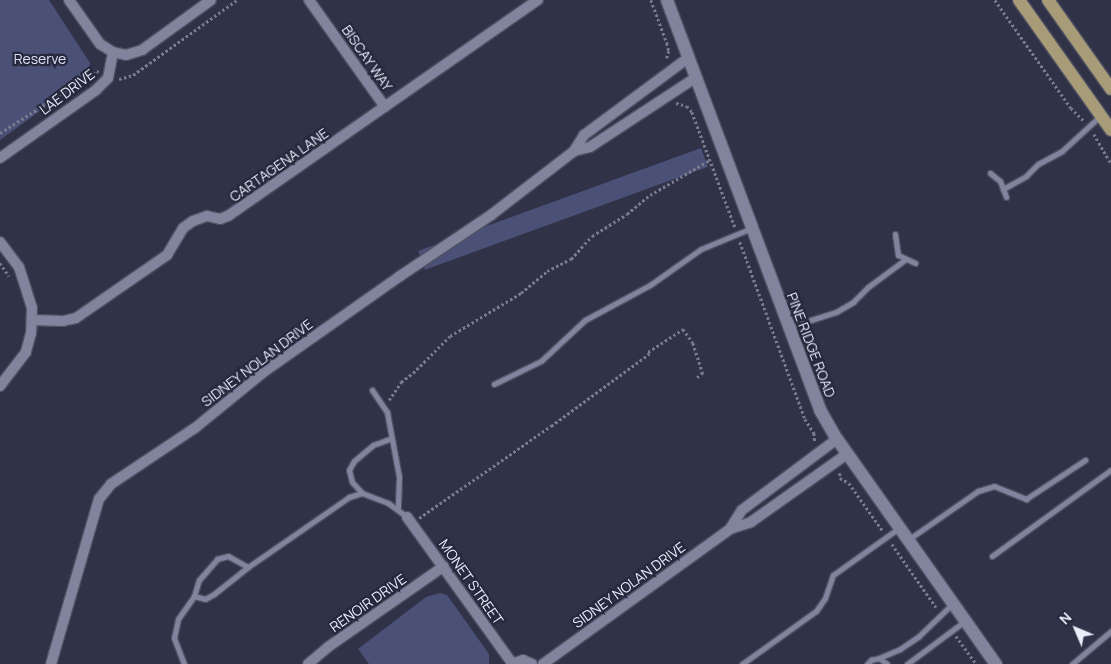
<!DOCTYPE html>
<style>
body{margin:0}
#map{position:relative;width:1111px;height:664px;overflow:hidden;background:#303348;font-family:Manrope,sans-serif}
div>[style]{position:absolute}
.green>*{inset:0;background:#4b5077;transform-origin:0 0}
.path>*{height:2.5px;margin-top:-1.25px;transform-origin:0;background:repeating-linear-gradient(90deg,#797c8e 0 2.5px,transparent 0 5px)}
.roads{filter:drop-shadow(1px 0 #4f5162) drop-shadow(-1px 0 #4f5162) drop-shadow(0 1px #4f5162) drop-shadow(0 -1px #4f5162)}
.service>*{height:5px;margin:-2.5px;padding:0 2.5px;transform-origin:2.5px;border-radius:2.5px;background:#80849c}
.minor>*{height:10px;margin:-5px;padding:0 5px;transform-origin:5px;border-radius:5px;background:#80849c}
.tertiary>*{height:12px;margin:-6px;padding:0 6px;transform-origin:6px;border-radius:6px;background:#80849c}
.primary>*{height:12px;margin:-6px;padding:0 6px;transform-origin:6px;border-radius:6px;background:#a89c78}
span{translate:-50% -50%;white-space:nowrap;text-align:center;line-height:1.15;-webkit-text-stroke:4.5px #26293d;paint-order:stroke}
.street-label{font-size:14px;color:#eaedfa}
.park-label{font-size:14px;color:#dee1f4}
.north{position:absolute;left:1051px;top:604px;width:50px;height:50px;-webkit-text-stroke:4px #26293d;paint-order:stroke;rotate:315deg;font-size:14px;font-weight:700;line-height:20px;text-align:center;color:#eaedfa}
.north::after{content:'';display:block;margin:auto;width:18px;height:22px;background:#eaedfa;clip-path:polygon(50% 0,100% 100%,50% 72%,0 100%)}
</style>
<div id="map">
<div class="green">
<div style="clip-path:polygon(0 0,49px 0,90px 63px,89px 75px,0 140px)"></div>
<div style="left:701px;top:148px;width:20px;height:301px;rotate:70deg"></div>
<div style="clip-path:polygon(440px 593px,447px 595px,489px 654px,489px 664px,369px 664px,358px 649px,426px 597px)"></div>
</div>
<div class="path">
<div style="left:651px;top:0;width:46px;rotate:69.6deg"></div>
<div style="left:667px;top:43px;width:8px;rotate:76deg"></div>
<div style="left:669px;top:51px;width:9px;rotate:108deg"></div>
<div style="left:995px;top:0;width:132px;rotate:54.9deg"></div>
<div style="left:1071px;top:108px;width:18px;rotate:45deg"></div>
<div style="left:119px;top:79px;width:15px;rotate:-16deg"></div>
<div style="left:133px;top:75px;width:128px;rotate:-35.8deg"></div>
<div style="left:676px;top:103px;width:11px;rotate:15deg"></div>
<div style="left:687px;top:106px;width:8px;rotate:50deg"></div>
<div style="left:692px;top:112px;width:123px;rotate:69.5deg"></div>
<div style="left:0;top:133px;width:115px;rotate:-32.6deg"></div>
<div style="left:97px;top:71px;width:2px;rotate:27deg"></div>
<div style="left:1094px;top:134px;width:34px;rotate:60deg"></div>
<div style="left:740px;top:242px;width:189px;rotate:69.8deg"></div>
<div style="left:805px;top:419px;width:17px;rotate:57deg"></div>
<div style="left:814px;top:433px;width:9px;rotate:84deg"></div>
<div style="left:0;top:263px;width:16px;rotate:55deg"></div>
<div style="left:389px;top:400px;width:22px;rotate:-56deg"></div>
<div style="left:401px;top:382px;width:15px;rotate:-37deg"></div>
<div style="left:413px;top:373px;width:52px;rotate:-45deg"></div>
<div style="left:450px;top:336px;width:83px;rotate:-31.2deg"></div>
<div style="left:521px;top:293px;width:34px;rotate:-40deg"></div>
<div style="left:547px;top:271px;width:27px;rotate:-27deg"></div>
<div style="left:571px;top:259px;width:31px;rotate:-48deg"></div>
<div style="left:592px;top:236px;width:41px;rotate:-32.2deg"></div>
<div style="left:627px;top:214px;width:30px;rotate:-40deg"></div>
<div style="left:650px;top:195px;width:69px;rotate:-30.3deg"></div>
<div style="left:840px;top:473px;width:5px;rotate:90deg"></div>
<div style="left:840px;top:478px;width:10px;rotate:29deg"></div>
<div style="left:849px;top:483px;width:59px;rotate:54.7deg"></div>
<div style="left:419px;top:518px;width:161px;rotate:-34.9deg"></div>
<div style="left:551px;top:426px;width:122px;rotate:-36.3deg"></div>
<div style="left:649px;top:354px;width:2px;rotate:-117deg"></div>
<div style="left:648px;top:352px;width:42px;rotate:-33.3deg"></div>
<div style="left:683px;top:329px;width:17px;rotate:54deg"></div>
<div style="left:693px;top:343px;width:32px;rotate:72deg"></div>
<div style="left:703px;top:373px;width:8px;rotate:140deg"></div>
<div style="left:892px;top:544px;width:77px;rotate:55.1deg"></div>
<div style="left:956px;top:636px;width:34px;rotate:54deg"></div>
</div>
<div class="roads">
<div class="service">
<div style="left:990px;top:173px;width:13px;rotate:39deg"></div>
<div style="left:1000px;top:181px;width:17px;rotate:69deg"></div>
<div style="left:1003px;top:189px;width:26px;rotate:-29deg"></div>
<div style="left:1026px;top:176px;width:17px;rotate:-45deg"></div>
<div style="left:1038px;top:164px;width:27px;rotate:-28deg"></div>
<div style="left:1062px;top:151px;width:52px;rotate:-42.6deg"></div>
<div style="left:895px;top:234px;width:21px;rotate:82deg"></div>
<div style="left:898px;top:255px;width:19px;rotate:25deg"></div>
<div style="left:789px;top:327px;width:49px;rotate:-17.7deg"></div>
<div style="left:836px;top:312px;width:20px;rotate:-30deg"></div>
<div style="left:853px;top:302px;width:21px;rotate:-45deg"></div>
<div style="left:868px;top:287px;width:47px;rotate:-36.4deg"></div>
<div style="left:494px;top:384px;width:52px;rotate:-26.1deg"></div>
<div style="left:541px;top:361px;width:60px;rotate:-43deg"></div>
<div style="left:585px;top:320px;width:74px;rotate:-28.3deg"></div>
<div style="left:650px;top:285px;width:62px;rotate:-35.2deg"></div>
<div style="left:701px;top:249px;width:55px;rotate:-22.4deg"></div>
<div style="left:372px;top:390px;width:27px;rotate:56deg"></div>
<div style="left:387px;top:412px;width:66px;rotate:79.5deg"></div>
<div style="left:399px;top:477px;width:32px;rotate:92deg"></div>
<div style="left:362px;top:493px;width:15px;rotate:-132deg"></div>
<div style="left:352px;top:482px;width:12px;rotate:-104deg"></div>
<div style="left:349px;top:470px;width:10px;rotate:-61deg"></div>
<div style="left:354px;top:461px;width:25px;rotate:-40deg"></div>
<div style="left:373px;top:445px;width:20px;rotate:-20deg"></div>
<div style="left:909px;top:539px;width:84px;rotate:-34.8deg"></div>
<div style="left:978px;top:491px;width:17px;rotate:-17deg"></div>
<div style="left:994px;top:486px;width:35px;rotate:22deg"></div>
<div style="left:1026px;top:499px;width:71px;rotate:-33.5deg"></div>
<div style="left:992px;top:556px;width:147px;rotate:-35.9deg"></div>
<div style="left:194px;top:596px;width:17px;rotate:-73deg"></div>
<div style="left:199px;top:580px;width:28px;rotate:-49deg"></div>
<div style="left:217px;top:559px;width:11px;rotate:-15deg"></div>
<div style="left:228px;top:556px;width:23px;rotate:29deg"></div>
<div style="left:879px;top:658px;width:23px;rotate:-23deg"></div>
<div style="left:900px;top:649px;width:23px;rotate:-34deg"></div>
<div style="left:919px;top:636px;width:46px;rotate:-44.1deg"></div>
<div style="left:184px;top:664px;width:28px;rotate:-111deg"></div>
<div style="left:174px;top:638px;width:19px;rotate:-78deg"></div>
<div style="left:178px;top:619px;width:28px;rotate:-55deg"></div>
<div style="left:194px;top:596px;width:11px;rotate:15deg"></div>
<div style="left:205px;top:599px;width:10px;rotate:-29deg"></div>
<div style="left:214px;top:594px;width:43px;rotate:-38.5deg"></div>
<div style="left:248px;top:567px;width:123px;rotate:-34.7deg"></div>
<div style="left:349px;top:497px;width:14px;rotate:-17deg"></div>
<div style="left:362px;top:493px;width:28px;rotate:21deg"></div>
<div style="left:388px;top:503px;width:24px;rotate:36deg"></div>
<div style="left:742px;top:664px;width:91px;rotate:-35.6deg"></div>
<div style="left:816px;top:611px;width:16px;rotate:-55deg"></div>
<div style="left:825px;top:598px;width:24px;rotate:-71deg"></div>
<div style="left:833px;top:575px;width:81px;rotate:-35.5deg"></div>
<div style="left:867px;top:664px;width:6px;rotate:-45deg"></div>
<div style="left:871px;top:660px;width:8px;rotate:-14deg"></div>
<div style="left:879px;top:658px;width:10px;rotate:37deg"></div>
<div style="left:907px;top:664px;width:72px;rotate:-36.6deg"></div>
<div style="left:1072px;top:664px;width:51px;rotate:-40.2deg"></div>
</div>
<div class="minor">
<div style="left:69px;top:0;width:54px;rotate:54.8deg"></div>
<div style="left:100px;top:44px;width:15px;rotate:32deg"></div>
<div style="left:113px;top:52px;width:13px;rotate:13deg"></div>
<div style="left:126px;top:55px;width:17px;rotate:-17deg"></div>
<div style="left:142px;top:50px;width:85px;rotate:-35.9deg"></div>
<div style="left:309px;top:0;width:131px;rotate:54.6deg"></div>
<div style="left:574px;top:151px;width:16px;rotate:-14deg"></div>
<div style="left:590px;top:147px;width:126px;rotate:-33.3deg"></div>
<div style="left:0;top:158px;width:118px;rotate:-35.3deg"></div>
<div style="left:96px;top:90px;width:17px;rotate:-45deg"></div>
<div style="left:108px;top:78px;width:26px;rotate:-79deg"></div>
<div style="left:0;top:242px;width:31px;rotate:53deg"></div>
<div style="left:19px;top:267px;width:43px;rotate:72.4deg"></div>
<div style="left:32px;top:308px;width:25px;rotate:92deg"></div>
<div style="left:31px;top:333px;width:20px;rotate:105deg"></div>
<div style="left:26px;top:352px;width:43px;rotate:127.4deg"></div>
<div style="left:32px;top:320px;width:31px;rotate:2deg"></div>
<div style="left:63px;top:321px;width:13px;rotate:-13deg"></div>
<div style="left:76px;top:318px;width:111px;rotate:-34.7deg"></div>
<div style="left:167px;top:255px;width:31px;rotate:-59deg"></div>
<div style="left:183px;top:228px;width:12px;rotate:-35deg"></div>
<div style="left:193px;top:221px;width:15px;rotate:-20deg"></div>
<div style="left:207px;top:216px;width:13px;rotate:13deg"></div>
<div style="left:220px;top:219px;width:9px;rotate:-21deg"></div>
<div style="left:228px;top:216px;width:378px;rotate:-34.9deg"></div>
<div style="left:407px;top:517px;width:180px;rotate:54.3deg"></div>
<div style="left:730px;top:529px;width:22px;rotate:-58deg"></div>
<div style="left:742px;top:510px;width:119px;rotate:-36.8deg"></div>
<div style="left:51px;top:664px;width:172px;rotate:-73.8deg"></div>
<div style="left:99px;top:499px;width:19px;rotate:-51deg"></div>
<div style="left:111px;top:484px;width:101px;rotate:-33.7deg"></div>
<div style="left:195px;top:428px;width:90px;rotate:-39.2deg"></div>
<div style="left:265px;top:371px;width:165px;rotate:-35.1deg"></div>
<div style="left:400px;top:276px;width:110px;rotate:-33.8deg"></div>
<div style="left:491px;top:215px;width:105px;rotate:-37.6deg"></div>
<div style="left:574px;top:151px;width:19px;rotate:-58deg"></div>
<div style="left:584px;top:135px;width:129px;rotate:-36.5deg"></div>
<div style="left:308px;top:664px;width:26px;rotate:-40deg"></div>
<div style="left:328px;top:647px;width:141px;rotate:-34.9deg"></div>
<div style="left:511px;top:664px;width:13px;rotate:-18deg"></div>
<div style="left:523px;top:660px;width:10px;rotate:24deg"></div>
<div style="left:543px;top:664px;width:231px;rotate:-35.8deg"></div>
<div style="left:730px;top:529px;width:22px;rotate:-18deg"></div>
<div style="left:751px;top:522px;width:118px;rotate:-35.3deg"></div>
</div>
<div class="tertiary">
<div style="left:667px;top:0;width:438px;rotate:69.5deg"></div>
<div style="left:820px;top:410px;width:34px;rotate:60deg"></div>
<div style="left:837px;top:439px;width:276px;rotate:54.8deg"></div>
</div>
<div class="primary">
<div style="left:1019px;top:0;width:159px;rotate:54.7deg"></div>
<div style="left:1048px;top:0;width:109px;rotate:54.7deg"></div>
</div>
</div>
<div class="street-label">
<span style="left:367px;top:58px;rotate:55deg">BISCAY WAY</span>
<span style="left:67px;top:92px;rotate:-37deg">LAE DRIVE</span>
<span style="left:279px;top:165px;rotate:-35deg">CARTAGENA LANE</span>
<span style="left:811px;top:345px;rotate:69deg">PINE RIDGE ROAD</span>
<span style="left:257px;top:363px;rotate:-37deg">SIDNEY NOLAN DRIVE</span>
<span style="left:471px;top:582px;rotate:55deg">MONET STREET</span>
<span style="left:629px;top:585px;rotate:-36deg">SIDNEY NOLAN DRIVE</span>
<span style="left:368px;top:603px;rotate:-35deg">RENOIR DRIVE</span>
</div>
<div class="park-label">
<span style="left:40px;top:59px">Reserve</span>
</div>
<div class="north">N</div>
</div>
